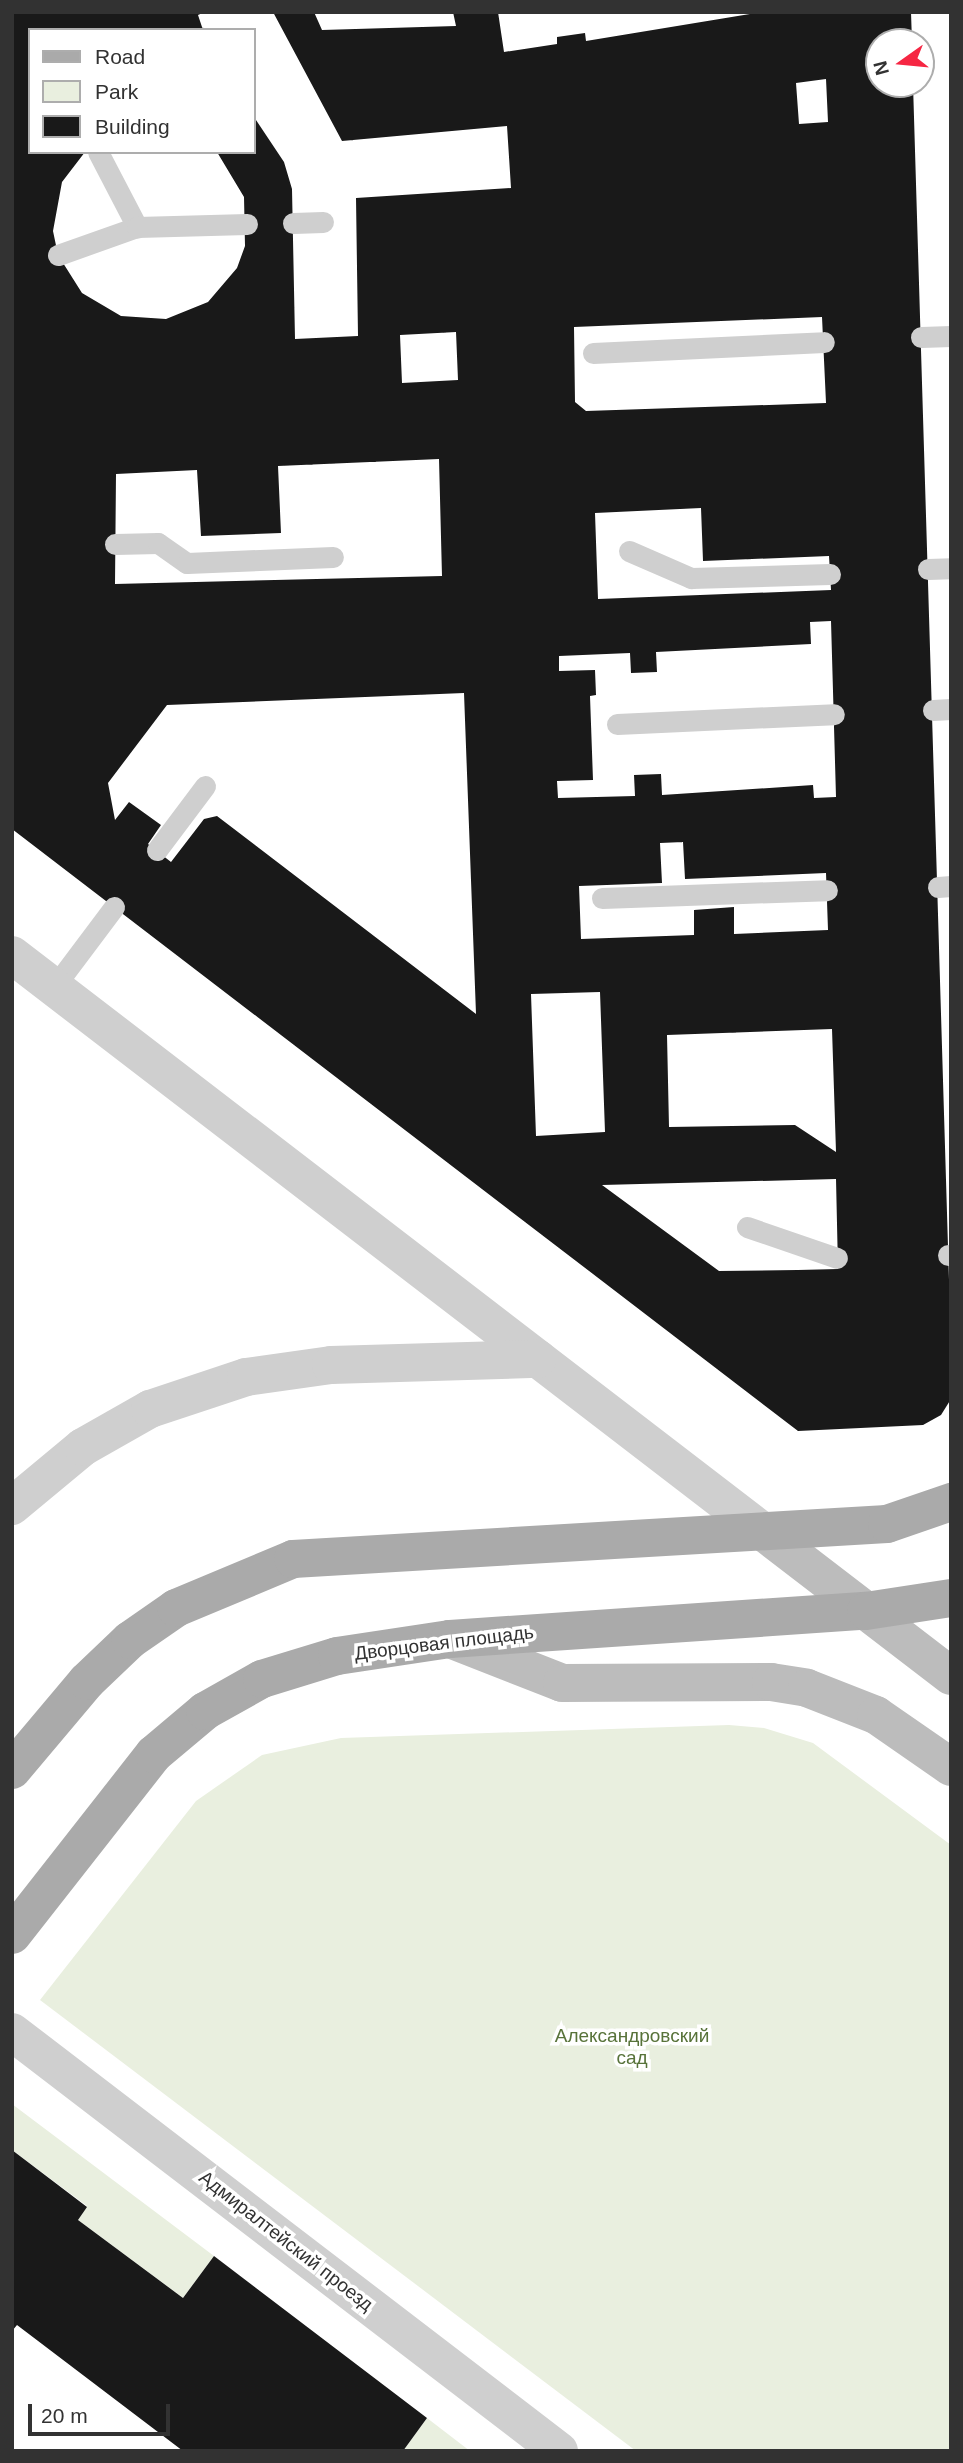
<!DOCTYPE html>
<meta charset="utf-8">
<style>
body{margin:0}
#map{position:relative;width:963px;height:2463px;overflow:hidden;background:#fff;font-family:Arial,sans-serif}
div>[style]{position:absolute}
.green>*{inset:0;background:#e9efdf}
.building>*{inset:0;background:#191919}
.lane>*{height:21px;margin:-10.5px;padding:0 10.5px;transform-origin:10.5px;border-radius:10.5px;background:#cfcfcf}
.street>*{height:38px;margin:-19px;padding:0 19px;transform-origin:19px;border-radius:19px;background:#cfcfcf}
.secondary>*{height:38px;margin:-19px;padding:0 19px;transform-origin:19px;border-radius:19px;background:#bcbcbc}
.primary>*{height:38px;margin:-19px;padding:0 19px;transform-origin:19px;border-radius:19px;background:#aaa}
span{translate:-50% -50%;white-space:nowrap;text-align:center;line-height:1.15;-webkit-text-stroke:7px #fff;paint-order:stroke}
.street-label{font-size:19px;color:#323232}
.park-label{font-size:19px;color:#58733a}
.frame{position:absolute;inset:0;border:14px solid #323232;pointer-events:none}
.legend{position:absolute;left:28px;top:28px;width:228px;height:126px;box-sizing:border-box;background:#fff;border:2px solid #adadad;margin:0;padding:9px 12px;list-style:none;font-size:21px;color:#323232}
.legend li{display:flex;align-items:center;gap:14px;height:35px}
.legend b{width:35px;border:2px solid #adadad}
.north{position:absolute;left:865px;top:28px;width:70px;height:70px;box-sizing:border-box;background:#fff;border:2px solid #adadad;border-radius:50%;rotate:255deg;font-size:19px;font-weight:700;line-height:28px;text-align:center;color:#323232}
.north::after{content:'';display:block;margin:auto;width:24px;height:32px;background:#f62643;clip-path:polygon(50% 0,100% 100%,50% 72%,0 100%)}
.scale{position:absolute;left:28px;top:2404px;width:142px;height:32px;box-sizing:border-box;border:4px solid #323232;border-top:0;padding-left:9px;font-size:21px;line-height:24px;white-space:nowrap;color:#323232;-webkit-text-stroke:5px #fff;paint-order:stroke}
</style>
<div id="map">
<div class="green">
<div style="clip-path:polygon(729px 1725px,764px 1728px,813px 1743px,951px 1845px,951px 2451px,636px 2451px,40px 2000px,196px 1801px,262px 1755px,341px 1738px)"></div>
<div style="clip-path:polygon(12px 2104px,214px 2256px,183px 2298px,78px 2220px,87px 2206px,12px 2150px)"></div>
<div style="clip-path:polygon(427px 2418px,470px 2451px,403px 2451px)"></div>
</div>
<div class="building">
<div style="clip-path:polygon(evenodd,12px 12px,205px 12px,198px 15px,203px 30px,30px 30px,30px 152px,85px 152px,62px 182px,53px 231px,58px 255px,82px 293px,121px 316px,166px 319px,208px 302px,237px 268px,245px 246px,244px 197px,217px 152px,254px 152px,254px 117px,284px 162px,292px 189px,295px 339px,358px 336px,356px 198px,511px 188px,507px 126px,342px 141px,273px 12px,314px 12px,322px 30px,456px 26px,453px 12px,498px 12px,504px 52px,557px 44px,557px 37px,585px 33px,586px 41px,762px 12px,911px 12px,912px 42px,879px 42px,879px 84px,913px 84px,951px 1346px,951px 1399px,941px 1415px,923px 1425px,798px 1431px,12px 829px,12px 12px,826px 79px,828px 122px,799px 124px,796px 83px,826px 79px,12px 12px,822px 317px,826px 403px,586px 411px,575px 402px,574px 327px,822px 317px,12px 12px,456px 332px,458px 380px,402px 383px,400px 335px,456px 332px,12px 12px,439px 459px,442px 576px,115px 584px,116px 474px,197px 470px,201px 536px,281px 533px,278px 466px,439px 459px,12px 12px,701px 508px,703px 561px,829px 556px,831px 590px,598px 599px,595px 513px,701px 508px,12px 12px,831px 621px,836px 797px,814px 798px,813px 785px,662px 795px,661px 774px,634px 775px,635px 796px,558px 798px,557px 781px,593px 780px,590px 696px,596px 695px,595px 670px,559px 671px,559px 656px,630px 653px,631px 673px,657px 672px,656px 652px,811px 644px,810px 622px,831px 621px,12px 12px,464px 693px,476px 1014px,217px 816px,204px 819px,171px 862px,148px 844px,161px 825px,129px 802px,115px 820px,108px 783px,167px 705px,464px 693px,12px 12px,683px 842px,685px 879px,826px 873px,828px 930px,734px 934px,734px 907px,694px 910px,694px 935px,581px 939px,579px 886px,662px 883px,660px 843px,683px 842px,12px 12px,600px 992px,605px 1132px,536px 1136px,531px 994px,600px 992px,12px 12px,832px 1029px,836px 1152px,795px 1125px,669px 1127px,667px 1035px,832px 1029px,12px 12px,836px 1179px,838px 1269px,798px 1270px,719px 1271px,602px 1185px,836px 1179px)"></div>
<div style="clip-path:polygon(12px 2150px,87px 2207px,78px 2220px,183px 2298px,214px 2256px,427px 2418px,403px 2451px,183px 2451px,17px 2325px,12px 2331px)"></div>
</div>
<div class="lane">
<div style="left:98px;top:152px;width:85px;rotate:62.5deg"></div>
<div style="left:293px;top:223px;width:30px;rotate:-2deg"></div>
<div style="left:58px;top:255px;width:84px;rotate:-19.5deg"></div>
<div style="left:137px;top:227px;width:110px;rotate:-1.6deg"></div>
<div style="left:921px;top:337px;width:30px;rotate:-2deg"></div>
<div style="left:593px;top:353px;width:231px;rotate:-2.7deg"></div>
<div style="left:115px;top:544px;width:43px;rotate:-1.3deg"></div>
<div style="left:158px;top:543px;width:35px;rotate:35deg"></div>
<div style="left:187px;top:563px;width:146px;rotate:-2.4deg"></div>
<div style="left:629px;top:551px;width:68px;rotate:23.5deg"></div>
<div style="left:691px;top:578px;width:139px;rotate:-1.6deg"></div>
<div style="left:928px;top:569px;width:23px;rotate:-2deg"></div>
<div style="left:933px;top:710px;width:18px;rotate:-3deg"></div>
<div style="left:617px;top:724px;width:217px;rotate:-2.6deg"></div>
<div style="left:157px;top:850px;width:80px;rotate:-53.1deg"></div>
<div style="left:938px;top:887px;width:13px;rotate:-4deg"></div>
<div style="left:602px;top:898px;width:225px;rotate:-2deg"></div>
<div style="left:54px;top:987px;width:100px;rotate:-53.1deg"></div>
<div style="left:747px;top:1227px;width:95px;rotate:19deg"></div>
<div style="left:948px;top:1255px;width:3px"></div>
</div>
<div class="street">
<div style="left:12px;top:955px;width:951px;rotate:37.52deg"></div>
<div style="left:12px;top:1506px;width:92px;rotate:-39.7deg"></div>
<div style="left:83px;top:1447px;width:77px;rotate:-29.6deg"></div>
<div style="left:150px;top:1409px;width:101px;rotate:-18.4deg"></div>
<div style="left:246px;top:1377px;width:86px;rotate:-8deg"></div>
<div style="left:331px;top:1365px;width:207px;rotate:-1.7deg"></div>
<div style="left:12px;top:2032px;width:689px;rotate:37.45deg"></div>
</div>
<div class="secondary">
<div style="left:766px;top:1534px;width:233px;rotate:37.5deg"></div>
<div style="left:450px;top:1639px;width:120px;rotate:21.4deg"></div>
<div style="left:562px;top:1683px;width:209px;rotate:-0.3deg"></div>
<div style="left:771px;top:1682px;width:36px;rotate:9deg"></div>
<div style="left:807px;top:1688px;width:74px;rotate:21.4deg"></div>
<div style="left:876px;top:1715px;width:91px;rotate:34.7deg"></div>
</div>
<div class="primary">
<div style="left:12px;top:1770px;width:116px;rotate:-49.9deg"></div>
<div style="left:87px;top:1681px;width:59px;rotate:-43.6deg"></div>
<div style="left:130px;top:1640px;width:56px;rotate:-34.8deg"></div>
<div style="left:176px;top:1608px;width:127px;rotate:-22.7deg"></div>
<div style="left:293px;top:1559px;width:595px;rotate:-3.37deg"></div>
<div style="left:887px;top:1524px;width:68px;rotate:-19deg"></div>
<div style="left:12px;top:1935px;width:230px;rotate:-51.9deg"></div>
<div style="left:154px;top:1754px;width:67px;rotate:-40.1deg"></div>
<div style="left:205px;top:1711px;width:65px;rotate:-29.3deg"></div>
<div style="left:262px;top:1679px;width:78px;rotate:-17deg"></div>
<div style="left:337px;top:1656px;width:114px;rotate:-8.6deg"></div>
<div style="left:450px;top:1639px;width:417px;rotate:-3.9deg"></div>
<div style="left:866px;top:1611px;width:86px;rotate:-8.7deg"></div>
</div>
<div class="street-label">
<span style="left:444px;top:1643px;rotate:-7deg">Дворцовая площадь</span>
<span style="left:286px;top:2241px;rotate:38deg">Адмиралтейский проезд</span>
</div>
<div class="park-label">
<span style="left:632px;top:2047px">Александровский<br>сад</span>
</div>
<div class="frame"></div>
<ul class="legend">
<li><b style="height:9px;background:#aaa"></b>Road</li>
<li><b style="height:19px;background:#e9efdf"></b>Park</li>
<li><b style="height:19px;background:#191919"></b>Building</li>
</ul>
<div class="north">N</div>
<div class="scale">20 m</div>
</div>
